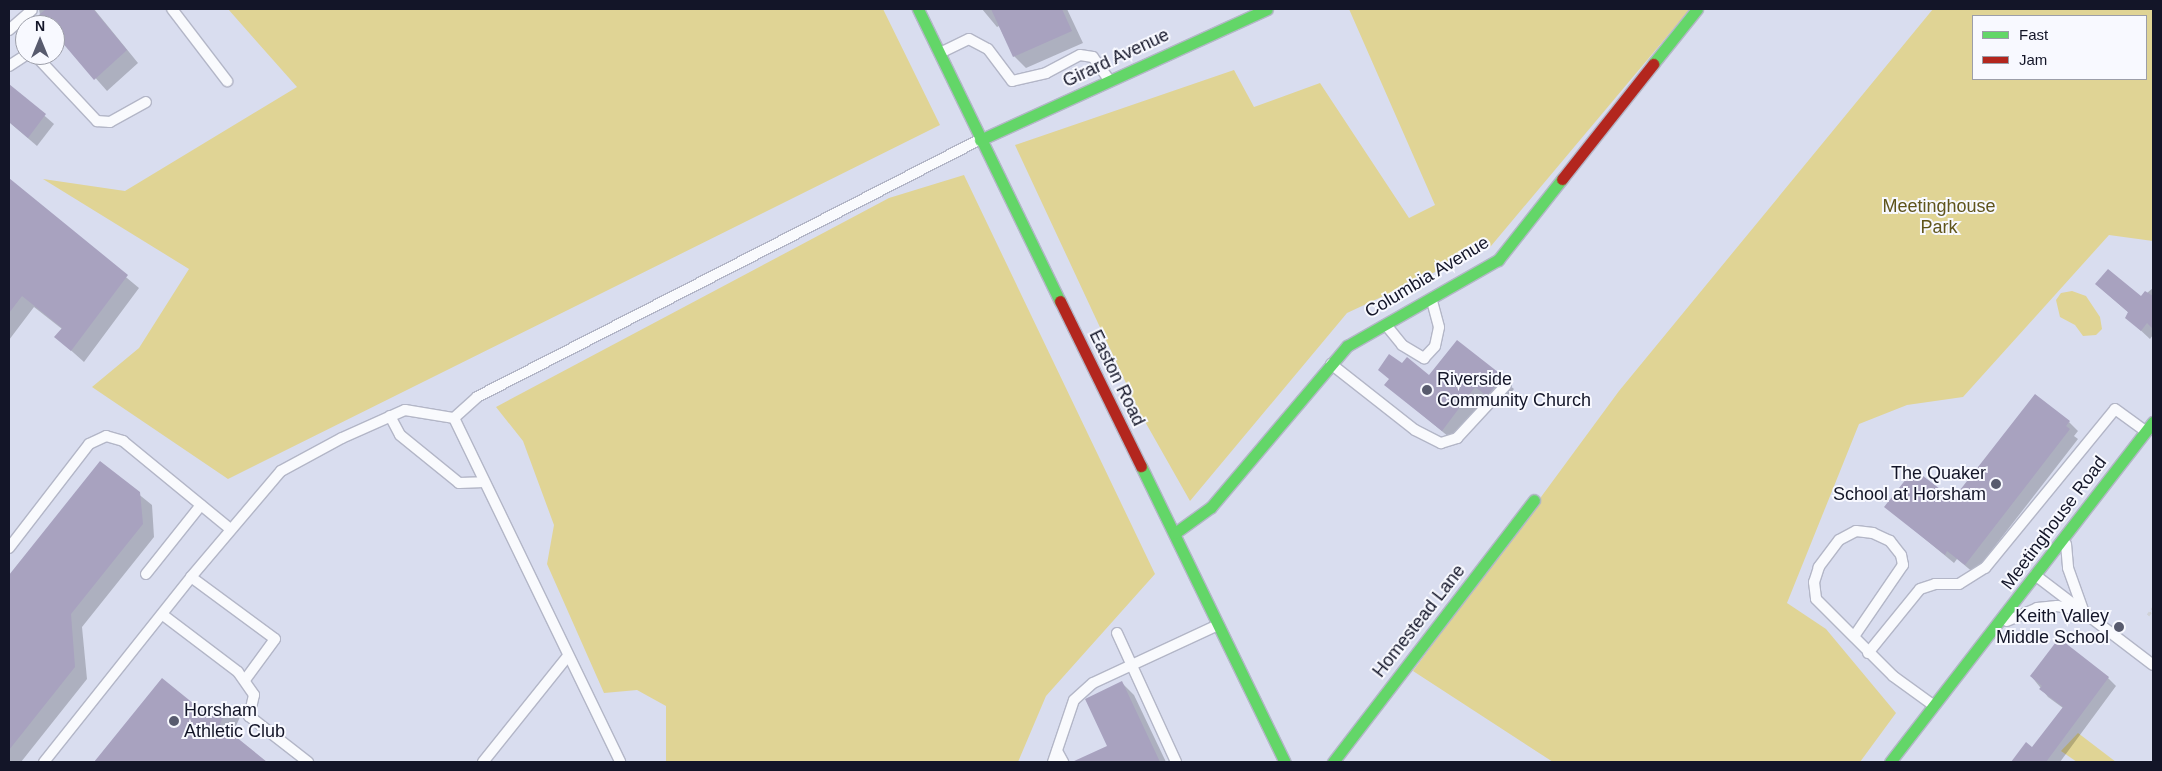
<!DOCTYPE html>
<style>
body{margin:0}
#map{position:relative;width:2162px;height:771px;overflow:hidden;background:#d9ddef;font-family:Arial,sans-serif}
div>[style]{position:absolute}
.green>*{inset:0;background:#e0d495}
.shadow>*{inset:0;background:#0003}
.building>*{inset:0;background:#a8a2bf}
.path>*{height:3px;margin-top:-1.5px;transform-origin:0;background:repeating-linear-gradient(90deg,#d0d2d7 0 4px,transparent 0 6.5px)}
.roads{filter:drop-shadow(1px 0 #b3b6c7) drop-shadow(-1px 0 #b3b6c7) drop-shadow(0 1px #b3b6c7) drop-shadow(0 -1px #b3b6c7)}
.lane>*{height:10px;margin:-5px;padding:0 5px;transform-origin:5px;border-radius:5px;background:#f9fafd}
.fast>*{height:11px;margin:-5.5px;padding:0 5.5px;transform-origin:5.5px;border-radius:5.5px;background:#63d668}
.jam>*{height:11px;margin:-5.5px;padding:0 5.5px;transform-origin:5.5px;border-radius:5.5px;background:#b3261e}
.dots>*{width:14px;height:14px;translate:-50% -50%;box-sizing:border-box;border:2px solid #f8f9ff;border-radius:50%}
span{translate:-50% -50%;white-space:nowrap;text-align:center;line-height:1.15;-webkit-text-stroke:4px #f8f9ff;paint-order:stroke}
.street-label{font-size:18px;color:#131528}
.park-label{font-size:18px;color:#5f541b}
.poi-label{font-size:18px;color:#131528}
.left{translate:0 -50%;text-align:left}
.right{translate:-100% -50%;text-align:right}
.frame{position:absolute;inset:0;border:10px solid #131528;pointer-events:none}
.legend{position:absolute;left:1972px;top:15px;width:175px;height:65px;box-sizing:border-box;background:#f8f9ff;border:1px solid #9c9ea9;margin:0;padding:6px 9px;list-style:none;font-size:15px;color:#131528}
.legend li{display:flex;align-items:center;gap:10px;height:25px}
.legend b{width:25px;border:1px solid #9c9ea9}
.north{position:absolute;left:15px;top:15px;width:50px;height:50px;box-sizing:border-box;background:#f8f9ff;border:1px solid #9c9ea9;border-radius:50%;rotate:0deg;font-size:14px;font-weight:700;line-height:20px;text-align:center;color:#131528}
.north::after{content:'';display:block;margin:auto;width:18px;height:22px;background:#585b6e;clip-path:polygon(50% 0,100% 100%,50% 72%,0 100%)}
</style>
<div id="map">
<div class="green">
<div style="clip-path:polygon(228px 9px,883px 9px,940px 125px,228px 479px,92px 387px,139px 348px,189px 269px,43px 179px,125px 191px,297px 87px)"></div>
<div style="clip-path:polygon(1349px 9px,1690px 9px,1491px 246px,1347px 313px,1190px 501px,1139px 411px,1015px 145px,1234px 70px,1254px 107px,1320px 83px,1409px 218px,1435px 205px)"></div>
<div style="clip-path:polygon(evenodd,1933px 9px,2153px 9px,2153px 241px,2109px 235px,1963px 397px,1907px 405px,1859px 424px,1787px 603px,1826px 629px,1896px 713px,1860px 762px,1553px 762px,1413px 671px,1619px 391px,1933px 9px,1973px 16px,2146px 16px,2146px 79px,1973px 79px,1973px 16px)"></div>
<div style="clip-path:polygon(964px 175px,1155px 574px,1046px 696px,1018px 762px,666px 762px,666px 706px,637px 690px,604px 693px,547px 564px,554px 525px,523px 441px,496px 407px,889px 198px)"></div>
<div style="clip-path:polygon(2072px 291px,2086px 296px,2100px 317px,2102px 329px,2096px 335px,2083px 336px,2075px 325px,2060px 317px,2056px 300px,2061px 293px)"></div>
<div style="clip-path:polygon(2078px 733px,2116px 762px,2077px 762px,2061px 751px)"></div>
</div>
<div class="shadow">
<div style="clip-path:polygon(39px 9px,94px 9px,138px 63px,107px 91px,55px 32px,55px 25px,49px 25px,40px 15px)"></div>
<div style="clip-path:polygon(982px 9px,1067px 9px,1083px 43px,1026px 68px,1014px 56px,999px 26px,997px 27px)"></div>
<div style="clip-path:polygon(9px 85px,54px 124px,37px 146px,9px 122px)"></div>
<div style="clip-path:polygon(9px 180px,139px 288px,84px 362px,56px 337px,62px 329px,34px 307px,9px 340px)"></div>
<div style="clip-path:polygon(2096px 284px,2141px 298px,2153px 288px,2153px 335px,2150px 339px,2136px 326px,2129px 313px)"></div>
<div style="clip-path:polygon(1457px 342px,1514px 389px,1499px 407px,1488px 398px,1455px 442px,1386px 385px,1402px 364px,1429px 377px)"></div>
<div style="clip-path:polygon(2069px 422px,2078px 431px,2074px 436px,2078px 439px,1974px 573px,1957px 559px,1954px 563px,1885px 506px,1953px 501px)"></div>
<div style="clip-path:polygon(100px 463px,152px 505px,154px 537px,82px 627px,87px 679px,21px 762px,9px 762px,9px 577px)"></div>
<div style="clip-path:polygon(2031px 676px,2108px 678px,2116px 686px,2060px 762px,2020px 762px,2016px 758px,2032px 749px,2063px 708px,2048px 697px)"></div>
<div style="clip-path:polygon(162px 679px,210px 719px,229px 706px,240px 717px,232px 735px,265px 762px,96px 762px)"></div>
<div style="clip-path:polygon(1122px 683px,1134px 695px,1166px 762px,1075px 762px,1109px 747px)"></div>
</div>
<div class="building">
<div style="clip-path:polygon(46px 9px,93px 9px,127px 50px,94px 80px,55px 34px,55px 25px,47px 25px,39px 15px)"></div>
<div style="clip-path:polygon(991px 9px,1062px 9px,1072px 31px,1013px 57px)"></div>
<div style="clip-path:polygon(9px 84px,46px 114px,28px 138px,9px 122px)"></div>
<div style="clip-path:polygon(9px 178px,128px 275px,71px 351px,54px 337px,62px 328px,22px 296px,9px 313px)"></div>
<div style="clip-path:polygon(2108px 269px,2141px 296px,2145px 291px,2153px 296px,2153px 329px,2147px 323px,2141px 331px,2125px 318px,2128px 312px,2095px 284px)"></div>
<div style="clip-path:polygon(1457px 340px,1503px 376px,1487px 396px,1475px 387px,1442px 431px,1384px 385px,1389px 379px,1378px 370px,1389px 354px,1402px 363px,1407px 357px,1429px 375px)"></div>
<div style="clip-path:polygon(2035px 394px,2070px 421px,2066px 426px,2070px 429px,1965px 565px,1947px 551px,1945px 555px,1884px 507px,1914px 469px,1953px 499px)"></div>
<div style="clip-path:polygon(100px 461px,140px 492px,143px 524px,71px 614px,75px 667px,9px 750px,9px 575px)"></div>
<div style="clip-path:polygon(2059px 638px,2109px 677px,2046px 762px,2011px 762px,2026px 742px,2032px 747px,2063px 707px,2039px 689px,2042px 686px,2030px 676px)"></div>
<div style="clip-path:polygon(162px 678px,210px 717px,229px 704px,220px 724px,267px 762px,94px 762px)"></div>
<div style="clip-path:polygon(1122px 681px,1160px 762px,1072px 762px,1107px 746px,1085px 699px)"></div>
</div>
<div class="path">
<div style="left:2148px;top:615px;width:9px;rotate:-54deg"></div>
</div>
<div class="roads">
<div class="lane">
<div style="left:172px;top:9px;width:91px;rotate:52.6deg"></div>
<div style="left:9px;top:30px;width:30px;rotate:-41deg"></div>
<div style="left:940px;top:53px;width:32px;rotate:-26deg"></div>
<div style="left:969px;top:39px;width:21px;rotate:28deg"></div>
<div style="left:988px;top:49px;width:40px;rotate:53deg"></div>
<div style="left:1012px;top:81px;width:35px;rotate:-13deg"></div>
<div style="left:1046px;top:73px;width:38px;rotate:-28deg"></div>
<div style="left:1080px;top:55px;width:13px;rotate:9deg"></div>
<div style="left:1093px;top:57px;width:28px;rotate:55deg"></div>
<div style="left:35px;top:55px;width:91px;rotate:46.8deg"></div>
<div style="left:97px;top:121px;width:13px;rotate:4deg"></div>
<div style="left:110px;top:122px;width:41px;rotate:-29.1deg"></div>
<div style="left:9px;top:66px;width:20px;rotate:-33deg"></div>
<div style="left:1386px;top:325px;width:26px;rotate:51deg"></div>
<div style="left:1402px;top:345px;width:26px;rotate:31deg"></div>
<div style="left:1424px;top:358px;width:16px;rotate:-47deg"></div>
<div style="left:1435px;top:346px;width:19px;rotate:-78deg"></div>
<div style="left:1439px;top:327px;width:28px;rotate:-105deg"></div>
<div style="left:1331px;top:364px;width:107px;rotate:38.2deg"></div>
<div style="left:1415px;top:430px;width:29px;rotate:27deg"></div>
<div style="left:1441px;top:443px;width:17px;rotate:-17deg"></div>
<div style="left:1457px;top:438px;width:72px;rotate:-47.2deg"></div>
<div style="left:390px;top:416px;width:21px;rotate:62deg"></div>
<div style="left:400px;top:435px;width:76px;rotate:39.1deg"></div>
<div style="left:459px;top:483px;width:25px;rotate:-2deg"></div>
<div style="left:454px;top:418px;width:382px;rotate:64.2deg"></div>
<div style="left:2066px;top:544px;width:24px;rotate:85deg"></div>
<div style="left:2068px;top:568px;width:45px;rotate:70.3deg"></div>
<div style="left:9px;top:548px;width:131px;rotate:-52.4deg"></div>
<div style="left:89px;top:444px;width:19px;rotate:-25deg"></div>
<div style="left:106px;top:436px;width:18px;rotate:16deg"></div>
<div style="left:123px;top:441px;width:139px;rotate:39.4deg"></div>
<div style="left:146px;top:574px;width:88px;rotate:-51.4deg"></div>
<div style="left:2035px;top:575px;width:148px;rotate:37.3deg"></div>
<div style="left:191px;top:577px;width:104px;rotate:36.4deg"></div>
<div style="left:275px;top:639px;width:51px;rotate:126.2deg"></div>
<div style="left:163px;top:615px;width:94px;rotate:37.2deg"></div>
<div style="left:238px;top:672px;width:28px;rotate:55deg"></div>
<div style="left:254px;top:695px;width:22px;rotate:103deg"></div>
<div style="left:249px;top:716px;width:75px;rotate:37.9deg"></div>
<div style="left:2007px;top:621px;width:33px;rotate:-23deg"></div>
<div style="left:2037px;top:608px;width:20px;rotate:-6deg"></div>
<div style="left:2057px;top:606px;width:23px;rotate:10deg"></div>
<div style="left:1117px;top:633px;width:142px;rotate:65.4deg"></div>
<div style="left:1855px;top:635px;width:85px;rotate:-55.6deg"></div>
<div style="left:1903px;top:565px;width:10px;rotate:-101deg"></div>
<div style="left:1901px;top:555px;width:18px;rotate:-128deg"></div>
<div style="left:1890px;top:541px;width:19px;rotate:-155deg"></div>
<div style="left:1873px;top:533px;width:17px;rotate:-173deg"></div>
<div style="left:1856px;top:531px;width:19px;rotate:152deg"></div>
<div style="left:1839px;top:540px;width:34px;rotate:127deg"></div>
<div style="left:1819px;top:567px;width:16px;rotate:108deg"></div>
<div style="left:1814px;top:582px;width:17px;rotate:83deg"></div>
<div style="left:1816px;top:599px;width:109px;rotate:45deg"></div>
<div style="left:1893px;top:676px;width:49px;rotate:35.9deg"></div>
<div style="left:1868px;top:653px;width:82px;rotate:-50.9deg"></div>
<div style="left:1920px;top:589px;width:16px;rotate:-18deg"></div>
<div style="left:1935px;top:584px;width:24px"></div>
<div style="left:1959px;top:584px;width:31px;rotate:-32deg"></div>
<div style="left:1985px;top:568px;width:205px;rotate:-50.7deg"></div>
<div style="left:2115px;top:409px;width:37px;rotate:36deg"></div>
<div style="left:1057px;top:751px;width:13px;rotate:61deg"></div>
<div style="left:44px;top:762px;width:236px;rotate:-51.5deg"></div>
<div style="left:191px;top:577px;width:139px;rotate:-49.7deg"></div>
<div style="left:281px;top:471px;width:69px;rotate:-28.4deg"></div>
<div style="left:342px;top:438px;width:69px;rotate:-24deg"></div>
<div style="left:405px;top:410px;width:50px;rotate:9.3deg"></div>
<div style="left:454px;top:418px;width:31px;rotate:-42deg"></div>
<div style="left:477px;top:397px;width:564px;rotate:-27.11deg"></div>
<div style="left:483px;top:762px;width:136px;rotate:-51.3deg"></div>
<div style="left:1053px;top:762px;width:65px;rotate:-71.3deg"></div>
<div style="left:1074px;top:700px;width:25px;rotate:-42deg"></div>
<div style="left:1093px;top:683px;width:138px;rotate:-24.9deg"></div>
</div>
<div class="fast">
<div style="left:918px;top:9px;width:325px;rotate:64.1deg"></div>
<div style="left:1653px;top:64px;width:70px;rotate:-51.3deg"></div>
<div style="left:980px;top:140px;width:315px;rotate:-24.5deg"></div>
<div style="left:1141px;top:466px;width:329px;rotate:64.1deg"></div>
<div style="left:1175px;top:533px;width:44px;rotate:-35.8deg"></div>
<div style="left:1211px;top:507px;width:211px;rotate:-49.8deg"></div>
<div style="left:1347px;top:346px;width:174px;rotate:-29.7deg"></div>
<div style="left:1498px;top:260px;width:103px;rotate:-51.7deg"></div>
<div style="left:1333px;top:762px;width:330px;rotate:-52.5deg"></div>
<div style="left:1890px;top:762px;width:430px;rotate:-52.3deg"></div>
</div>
<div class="jam">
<div style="left:1562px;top:179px;width:147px;rotate:-51.6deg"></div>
<div style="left:1060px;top:301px;width:184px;rotate:63.9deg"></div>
</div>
</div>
<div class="dots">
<div style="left:1427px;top:390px;background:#585b6e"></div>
<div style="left:1996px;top:484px;background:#585b6e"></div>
<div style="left:2119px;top:627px;background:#585b6e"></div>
<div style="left:174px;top:721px;background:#585b6e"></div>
</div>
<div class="street-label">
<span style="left:1116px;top:58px;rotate:-25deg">Girard Avenue</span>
<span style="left:1427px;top:277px;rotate:-31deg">Columbia Avenue</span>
<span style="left:1117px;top:378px;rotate:64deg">Easton Road</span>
<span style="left:2054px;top:523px;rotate:-53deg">Meetinghouse Road</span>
<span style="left:1419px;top:621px;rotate:-52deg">Homestead Lane</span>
</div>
<div class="park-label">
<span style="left:1939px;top:217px">Meetinghouse<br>Park</span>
</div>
<div class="poi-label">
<span class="left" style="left:1437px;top:390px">Riverside<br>Community Church</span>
<span class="right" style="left:1986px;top:484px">The Quaker<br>School at Horsham</span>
<span class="right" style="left:2109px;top:627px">Keith Valley<br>Middle School</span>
<span class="left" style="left:184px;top:721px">Horsham<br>Athletic Club</span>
</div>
<div class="frame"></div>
<ul class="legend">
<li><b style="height:6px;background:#63d668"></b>Fast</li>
<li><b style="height:6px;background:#b3261e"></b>Jam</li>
</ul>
<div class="north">N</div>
</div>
